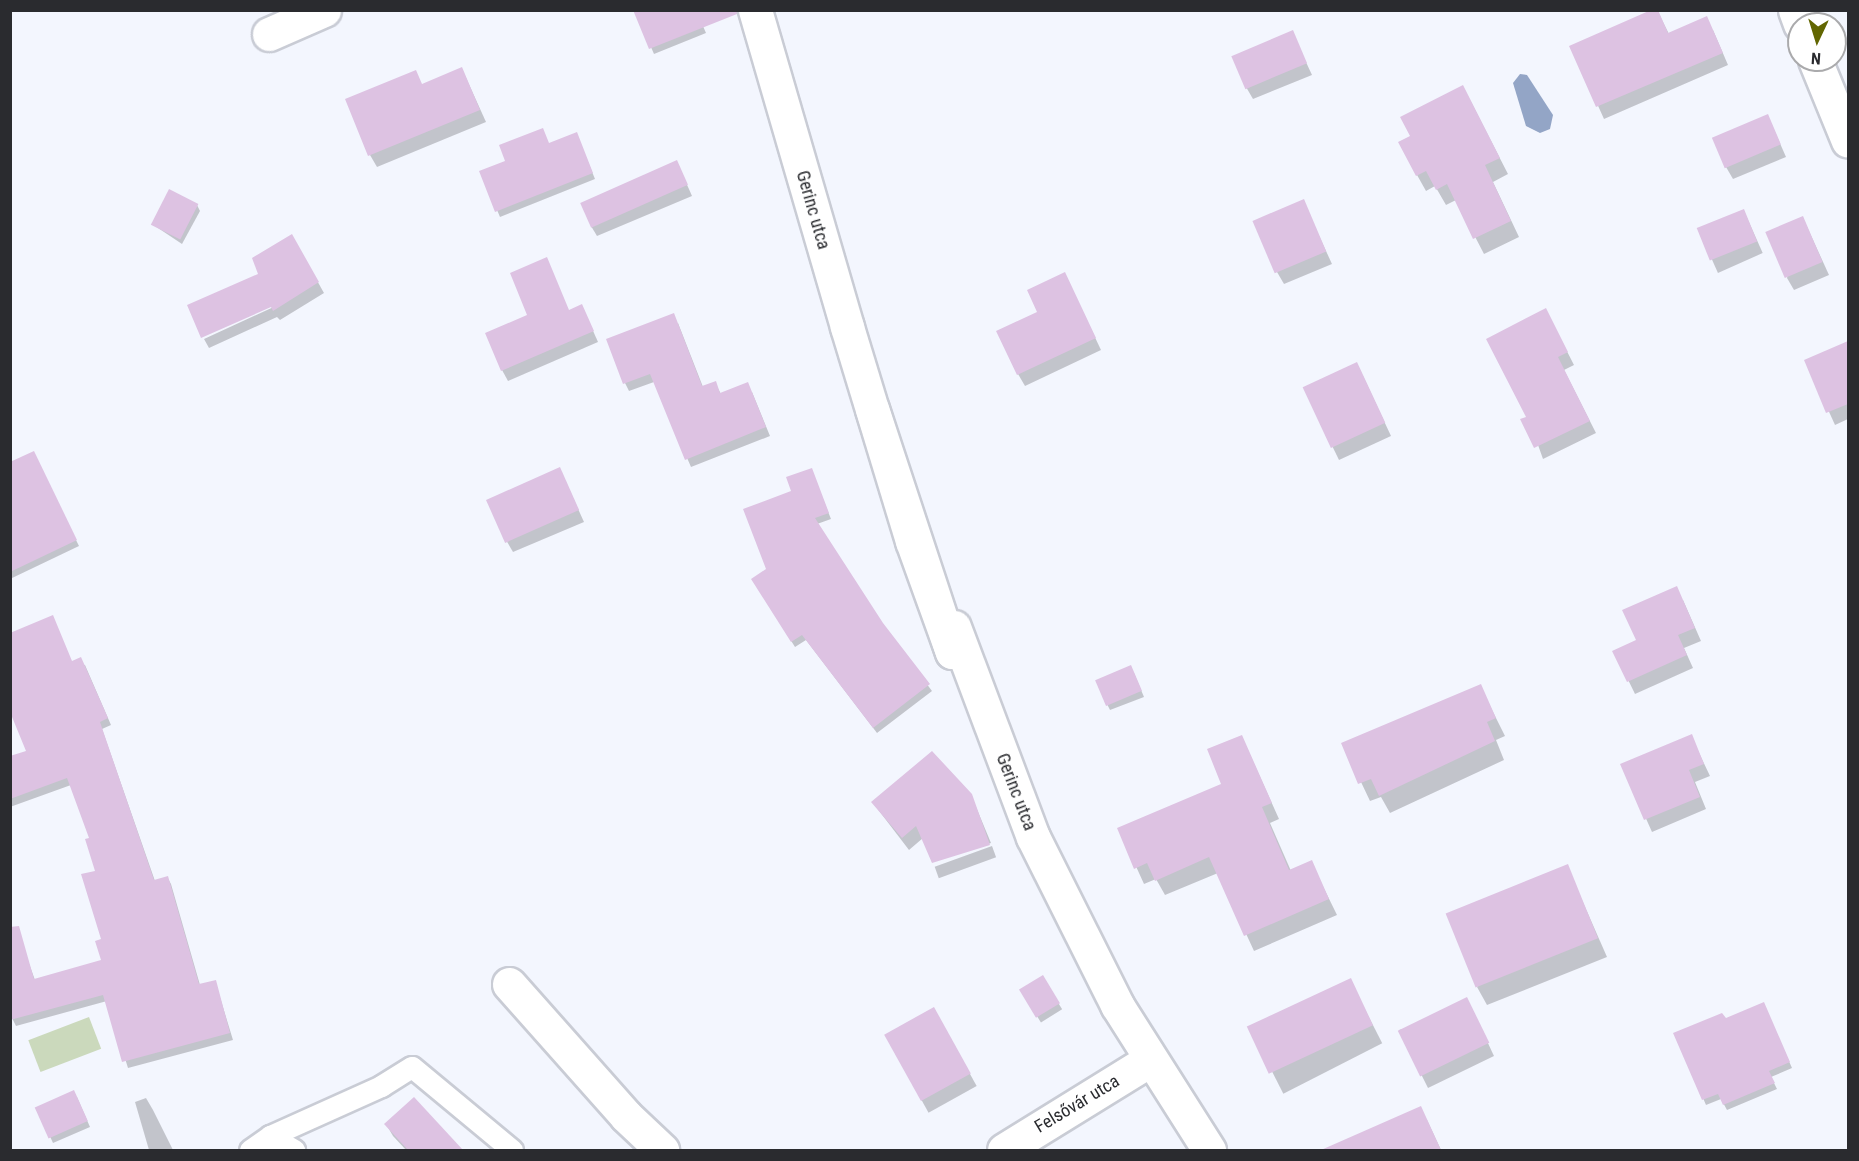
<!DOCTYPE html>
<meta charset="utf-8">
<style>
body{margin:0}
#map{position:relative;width:1859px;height:1161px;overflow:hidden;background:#f3f6fe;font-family:"Roboto Condensed",sans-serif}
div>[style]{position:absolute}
.green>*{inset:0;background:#cbd9bc;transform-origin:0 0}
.water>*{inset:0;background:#93a5c6}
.shadow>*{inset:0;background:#0003;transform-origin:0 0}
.building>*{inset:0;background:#ddc2e2;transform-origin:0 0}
.roads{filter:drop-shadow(2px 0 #c9ccd5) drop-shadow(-2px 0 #c9ccd5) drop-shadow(0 2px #c9ccd5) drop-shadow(0 -2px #c9ccd5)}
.service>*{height:21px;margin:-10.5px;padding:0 10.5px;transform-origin:10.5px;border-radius:10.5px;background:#fff}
.minor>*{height:33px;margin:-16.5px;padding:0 16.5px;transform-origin:16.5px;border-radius:16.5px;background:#fff}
span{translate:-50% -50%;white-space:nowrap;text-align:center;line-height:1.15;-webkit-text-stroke:4.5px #fff;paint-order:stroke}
.street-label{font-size:18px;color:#2a2b2f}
.frame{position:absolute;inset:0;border:12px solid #2a2b2f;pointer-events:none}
.north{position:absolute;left:1787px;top:12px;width:60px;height:60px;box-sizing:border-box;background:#fff;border:2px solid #aaaaac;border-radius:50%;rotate:184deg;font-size:16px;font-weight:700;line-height:24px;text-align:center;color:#2a2b2f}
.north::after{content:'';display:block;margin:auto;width:21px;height:27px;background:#626601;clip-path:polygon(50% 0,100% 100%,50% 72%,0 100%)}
</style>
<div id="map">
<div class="green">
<div style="left:89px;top:1017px;width:34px;height:65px;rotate:69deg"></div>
</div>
<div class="water">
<div style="clip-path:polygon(1520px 74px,1527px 75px,1553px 115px,1550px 129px,1540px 133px,1526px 126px,1513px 83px)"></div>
</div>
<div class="shadow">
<div style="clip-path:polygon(635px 10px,696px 10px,706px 33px,654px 54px)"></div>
<div style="clip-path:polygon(1657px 10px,1669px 34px,1713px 30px,1728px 65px,1604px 119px,1571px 46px)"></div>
<div style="clip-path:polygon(1292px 32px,1312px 75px,1253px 99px,1246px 87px)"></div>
<div style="clip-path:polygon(462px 69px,486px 122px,377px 167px,370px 155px,423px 85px)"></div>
<div style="clip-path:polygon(1471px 102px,1508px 174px,1493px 182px,1519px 237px,1484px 254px,1456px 200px,1446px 205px,1435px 186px,1426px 191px,1417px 175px,1412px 136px)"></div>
<div style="clip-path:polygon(1768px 116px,1786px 157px,1733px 179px,1726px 167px)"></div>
<div style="clip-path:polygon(579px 140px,595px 179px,500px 217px,481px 172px,549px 145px)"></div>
<div style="clip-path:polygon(677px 162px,692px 196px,597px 236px,591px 226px)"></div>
<div style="clip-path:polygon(1303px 201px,1332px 264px,1284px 284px,1277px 272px)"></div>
<div style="clip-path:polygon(197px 205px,200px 211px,182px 244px,152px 224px)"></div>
<div style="left:1744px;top:211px;width:46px;height:49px;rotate:66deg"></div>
<div style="clip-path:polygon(1803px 218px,1829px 275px,1794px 290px,1787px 278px)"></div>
<div style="clip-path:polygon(292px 236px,324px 293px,280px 320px,277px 317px,209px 348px,204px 339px,278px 305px,260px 275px)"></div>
<div style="clip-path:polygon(1065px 274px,1101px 350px,1025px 386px,1018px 374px,1039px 313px)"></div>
<div style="clip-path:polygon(582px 306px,598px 342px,508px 381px,502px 370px,569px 312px)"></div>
<div style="clip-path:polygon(1552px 322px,1574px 365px,1564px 370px,1596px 433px,1543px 459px,1528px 417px)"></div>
<div style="clip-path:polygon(678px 323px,703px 387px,715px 383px,721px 394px,752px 392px,770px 436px,691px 467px,654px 382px,629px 391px,625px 383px)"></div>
<div style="clip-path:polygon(1843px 345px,1848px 354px,1848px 419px,1835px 425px,1806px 361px)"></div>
<div style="clip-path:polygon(1363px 376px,1391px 436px,1339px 460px,1304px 388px)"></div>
<div style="clip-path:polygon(560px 469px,584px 522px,513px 552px,506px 540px)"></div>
<div style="clip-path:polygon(811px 469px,831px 519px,817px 524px,882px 624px,932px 691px,877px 733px,806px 640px,795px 647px,756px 585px,768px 569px)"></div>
<div style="clip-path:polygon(59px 506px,79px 546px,10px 579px,10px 521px)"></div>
<div style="clip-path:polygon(1683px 600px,1701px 641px,1684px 648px,1693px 668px,1635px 694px,1614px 651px,1638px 641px)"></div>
<div style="clip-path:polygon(72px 663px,85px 665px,111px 725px,102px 729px,155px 881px,167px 877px,171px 884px,200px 985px,215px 981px,233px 1040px,128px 1068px,107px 1001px,16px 1026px,13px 1020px,10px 1012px,24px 950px,35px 980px,103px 961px,97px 872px,91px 839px,71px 785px,10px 807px,10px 758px,28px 751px)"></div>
<div style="clip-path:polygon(1134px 673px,1144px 697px,1110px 710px,1107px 704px)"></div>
<div style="clip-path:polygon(1480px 686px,1505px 736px,1496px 740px,1504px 760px,1390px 813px,1381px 797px,1370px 801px,1343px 744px)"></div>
<div style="clip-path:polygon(1691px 736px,1710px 776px,1695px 782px,1706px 809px,1652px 832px,1622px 765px)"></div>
<div style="clip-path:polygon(1242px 737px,1279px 819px,1270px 823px,1291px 871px,1311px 862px,1337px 915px,1254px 951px,1218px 873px,1165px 895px,1156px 879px,1144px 884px,1119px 829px,1223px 784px)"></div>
<div style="clip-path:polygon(971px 795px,991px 843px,932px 862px,923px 838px,909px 850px,873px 803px)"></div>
<div style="left:992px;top:846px;width:12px;height:61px;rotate:70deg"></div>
<div style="clip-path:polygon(1567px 866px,1607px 957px,1487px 1005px,1477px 987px)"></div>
<div style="left:1042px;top:977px;width:38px;height:25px;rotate:58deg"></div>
<div style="left:1350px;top:980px;width:71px;height:111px;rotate:63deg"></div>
<div style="left:934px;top:1009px;width:88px;height:55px;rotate:61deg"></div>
<div style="clip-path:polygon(1766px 1009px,1792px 1068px,1771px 1077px,1777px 1089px,1727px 1110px,1721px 1099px,1706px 1105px,1675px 1034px)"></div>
<div style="clip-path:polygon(1473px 1011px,1494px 1056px,1428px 1088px,1399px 1030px)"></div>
<div style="clip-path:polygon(77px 1097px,90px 1127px,53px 1143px,37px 1108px)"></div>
<div style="clip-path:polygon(146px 1098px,153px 1110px,173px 1150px,149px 1150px,135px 1102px)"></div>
<div style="clip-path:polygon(414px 1099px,461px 1150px,406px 1150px,393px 1136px,386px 1124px)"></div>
<div style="clip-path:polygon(1427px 1120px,1441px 1150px,1372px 1150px,1365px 1133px)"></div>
</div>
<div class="building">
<div style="clip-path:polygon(633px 10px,737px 10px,737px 14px,649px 49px)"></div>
<div style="clip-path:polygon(1651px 10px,1658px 10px,1668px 33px,1707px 16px,1723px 53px,1596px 107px,1569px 46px)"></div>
<div style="left:1293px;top:30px;width:36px;height:67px;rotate:67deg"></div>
<div style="clip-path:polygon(462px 67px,480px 110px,368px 156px,345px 99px,416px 70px,422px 84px)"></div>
<div style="clip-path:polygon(1463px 85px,1500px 158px,1485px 165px,1511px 221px,1473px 239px,1447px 184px,1436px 190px,1426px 171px,1416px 176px,1398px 142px,1410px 136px,1400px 117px)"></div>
<div style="left:1768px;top:114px;width:33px;height:61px;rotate:67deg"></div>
<div style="clip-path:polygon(543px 128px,549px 143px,577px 132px,593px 173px,495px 212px,479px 171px,505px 161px,499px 145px)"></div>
<div style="left:677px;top:160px;width:27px;height:106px;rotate:66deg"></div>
<div style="left:169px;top:189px;width:33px;height:40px;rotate:27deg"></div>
<div style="left:1304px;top:199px;width:57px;height:56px;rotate:67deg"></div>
<div style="left:1744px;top:209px;width:35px;height:51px;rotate:68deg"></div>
<div style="left:1803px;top:216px;width:50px;height:41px;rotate:67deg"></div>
<div style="clip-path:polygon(292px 234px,319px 282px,273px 311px,271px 307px,201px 338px,187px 305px,258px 274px,252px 258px)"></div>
<div style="clip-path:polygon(547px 257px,569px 310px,582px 304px,594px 331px,501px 371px,485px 333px,527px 315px,510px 273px)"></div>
<div style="clip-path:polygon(1065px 272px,1096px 338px,1017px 375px,996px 331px,1037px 312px,1027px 290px)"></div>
<div style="clip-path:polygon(1546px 308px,1568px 352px,1558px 357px,1590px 421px,1534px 448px,1520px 419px,1526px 417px,1486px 339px)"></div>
<div style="clip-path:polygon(674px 313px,702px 386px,716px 381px,720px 393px,748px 382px,766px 427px,685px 460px,650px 374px,623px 384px,606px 339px)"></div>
<div style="clip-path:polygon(1848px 341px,1848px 404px,1826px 413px,1804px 360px)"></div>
<div style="left:1357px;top:362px;width:67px;height:60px;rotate:65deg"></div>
<div style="clip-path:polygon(34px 451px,77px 540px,10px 572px,10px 462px)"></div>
<div style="left:560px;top:467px;width:47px;height:81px;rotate:66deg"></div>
<div style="clip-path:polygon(812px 468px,829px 513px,815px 518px,883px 623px,930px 684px,873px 728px,802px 635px,791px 642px,751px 579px,766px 569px,743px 509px,791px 491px,786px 477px)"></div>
<div style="clip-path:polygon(1677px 586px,1695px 628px,1678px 635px,1687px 655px,1627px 682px,1612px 651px,1636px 640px,1622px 610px)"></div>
<div style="clip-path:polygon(53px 615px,72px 661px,81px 657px,108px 718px,100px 722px,154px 880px,168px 876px,199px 984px,216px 980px,230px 1033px,122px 1062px,103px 995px,10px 1020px,10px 927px,19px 926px,34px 979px,101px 960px,95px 941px,101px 939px,81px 874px,95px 871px,85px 839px,89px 838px,67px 778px,10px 799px,10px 756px,26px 751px,10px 712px,10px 633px)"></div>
<div style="left:1131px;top:665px;width:28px;height:39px;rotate:67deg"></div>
<div style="clip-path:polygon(1481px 684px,1496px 718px,1487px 722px,1495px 741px,1379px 796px,1371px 779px,1358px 784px,1341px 743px)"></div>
<div style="clip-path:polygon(1692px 734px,1704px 764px,1689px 770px,1700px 797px,1644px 820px,1620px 764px)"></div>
<div style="clip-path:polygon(1242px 735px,1272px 803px,1262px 807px,1289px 870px,1312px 860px,1329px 899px,1244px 936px,1209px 857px,1155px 881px,1147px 863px,1134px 869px,1117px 828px,1221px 784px,1207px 749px)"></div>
<div style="clip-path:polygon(932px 751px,972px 794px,990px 845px,932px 863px,916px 826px,902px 838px,871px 802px)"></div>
<div style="left:1568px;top:864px;width:80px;height:132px;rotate:68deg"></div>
<div style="left:1043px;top:975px;width:33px;height:28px;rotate:59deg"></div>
<div style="left:1351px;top:978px;width:52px;height:115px;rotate:65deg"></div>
<div style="left:1467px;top:997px;width:51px;height:77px;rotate:64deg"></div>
<div style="clip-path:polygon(1764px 1002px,1790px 1062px,1769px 1071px,1775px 1083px,1723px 1105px,1718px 1094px,1702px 1100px,1673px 1033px,1722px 1013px,1726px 1018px)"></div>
<div style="left:934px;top:1007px;width:76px;height:57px;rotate:61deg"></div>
<div style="left:74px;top:1090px;width:34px;height:43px;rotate:66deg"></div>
<div style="clip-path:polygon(414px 1097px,463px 1150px,408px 1150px,384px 1124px)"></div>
<div style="clip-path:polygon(1421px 1106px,1441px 1150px,1321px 1150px)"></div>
</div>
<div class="roads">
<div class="service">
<div style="left:270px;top:1136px;width:122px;rotate:-24.2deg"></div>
<div style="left:381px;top:1086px;width:36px;rotate:-32deg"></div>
<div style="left:412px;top:1067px;width:130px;rotate:39.7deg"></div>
<div style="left:250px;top:1150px;width:24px;rotate:-35deg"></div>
<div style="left:270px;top:1136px;width:28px;rotate:30deg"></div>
</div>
<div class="minor">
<div style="left:755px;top:10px;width:330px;rotate:73.8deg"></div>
<div style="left:847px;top:327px;width:224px;rotate:73.1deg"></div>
<div style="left:912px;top:541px;width:118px;rotate:70.2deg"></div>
<div style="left:952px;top:652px;width:256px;rotate:-108.2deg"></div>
<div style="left:1795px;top:10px;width:15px;rotate:70deg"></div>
<div style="left:269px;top:34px;width:60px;rotate:-23.6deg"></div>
<div style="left:1815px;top:60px;width:87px;rotate:67.8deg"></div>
<div style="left:954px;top:627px;width:224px;rotate:69.4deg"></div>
<div style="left:1033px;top:837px;width:188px;rotate:63.4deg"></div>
<div style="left:1117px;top:1005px;width:172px;rotate:57.6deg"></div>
<div style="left:509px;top:984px;width:176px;rotate:48.4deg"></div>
<div style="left:626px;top:1116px;width:50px;rotate:43.4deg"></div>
<div style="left:1004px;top:1150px;width:172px;rotate:-31.7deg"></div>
</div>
</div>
<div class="street-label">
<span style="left:813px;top:210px;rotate:74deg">Gerinc utca</span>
<span style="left:1016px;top:792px;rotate:69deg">Gerinc utca</span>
<span style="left:1077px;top:1104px;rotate:-31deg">Felsővár utca</span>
</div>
<div class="frame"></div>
<div class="north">N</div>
</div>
